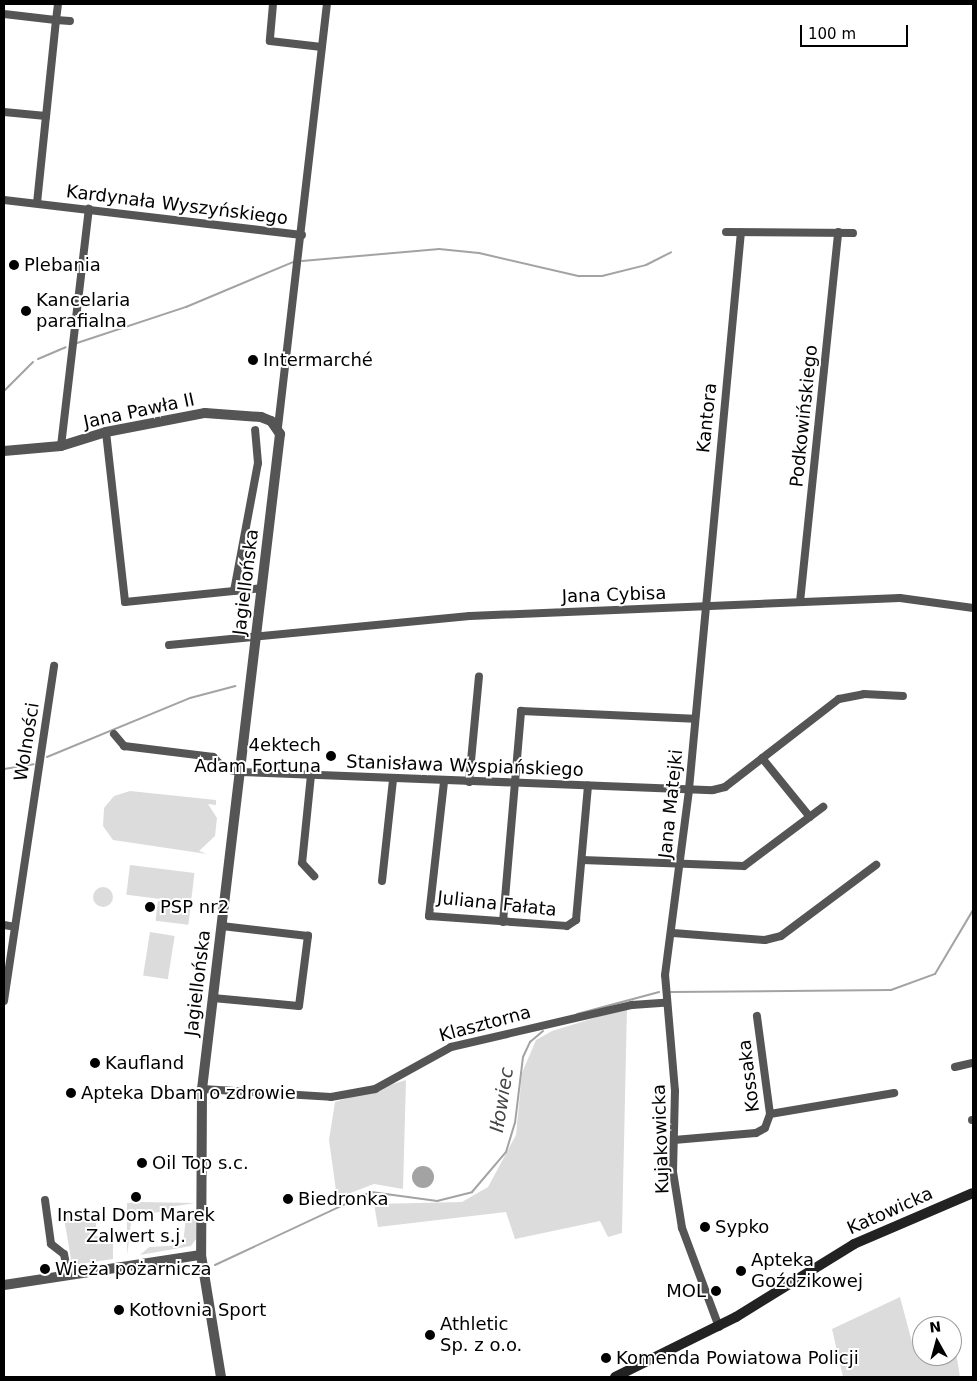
<!DOCTYPE html>
<meta charset="utf-8">
<style>
body{margin:0}
#map{position:relative;width:977px;height:1381px;overflow:hidden;background:#fff;font-family:"DejaVu Sans",sans-serif}
div>[style]{position:absolute}
.green>*{inset:0;background:#dcdcdc;transform-origin:0 0}
.round{border-radius:50%}
.water>*{inset:0;background:#a3a3a3}
.stream>*{height:2px;margin:-1px;padding:0 1px;transform-origin:1px;border-radius:1px;background:#a3a3a3}
.minor>*{height:8px;margin:-4px;padding:0 4px;transform-origin:4px;border-radius:4px;background:#555}
.tertiary>*{height:10px;margin:-5px;padding:0 5px;transform-origin:5px;border-radius:5px;background:#555}
.secondary>*{height:10px;margin:-5px;padding:0 5px;transform-origin:5px;border-radius:5px;background:#222}
.dots>*{width:14px;height:14px;translate:-50% -50%;box-sizing:border-box;border:2px solid #fff;border-radius:50%}
span{translate:-50% -50%;white-space:nowrap;text-align:center;line-height:1.15;-webkit-text-stroke:4px #fff;paint-order:stroke}
.street-label{font-size:18px;color:#000}
.poi-label{font-size:18px;color:#000}
.left{translate:0 -50%;text-align:left}
.right{translate:-100% -50%;text-align:right}
.water-label{font-size:19px;color:#444;font-style:italic}
.frame{position:absolute;inset:0;border:5px solid #000;pointer-events:none}
.north{position:absolute;left:912px;top:1316px;width:50px;height:50px;box-sizing:border-box;background:#fff;border:1px solid #999;border-radius:50%;rotate:353deg;font-size:14px;font-weight:700;line-height:20px;text-align:center;color:#000}
.north::after{content:'';display:block;margin:auto;width:18px;height:22px;background:#000;clip-path:polygon(50% 0,100% 100%,50% 72%,0 100%)}
.scale{position:absolute;left:800px;top:25px;width:108px;height:22px;box-sizing:border-box;border:2px solid #000;border-top:0;padding-left:6px;font-size:15px;line-height:18px;white-space:nowrap;color:#000;-webkit-text-stroke:4px #fff;paint-order:stroke}
</style>
<div id="map">
<div class="green">
<div style="clip-path:polygon(130px 791px,216px 800px,216px 805px,208px 804px,217px 818px,215px 836px,199px 851px,207px 854px,113px 840px,103px 826px,104px 808px,114px 796px)"></div>
<div style="left:130px;top:865px;width:65px;height:30px;rotate:7deg"></div>
<div class="round" style="left:93px;top:887px;width:20px;height:20px"></div>
<div style="left:158px;top:901px;width:33px;height:20px;rotate:7deg"></div>
<div style="left:150px;top:932px;width:25px;height:44px;rotate:9deg"></div>
<div style="clip-path:polygon(627px 1008px,622px 1233px,608px 1237px,600px 1221px,515px 1239px,506px 1212px,378px 1227px,374px 1204px,462px 1202px,488px 1187px,516px 1135px,522px 1073px,536px 1040px,552px 1031px)"></div>
<div style="clip-path:polygon(406px 1080px,403px 1189px,374px 1184px,337px 1198px,329px 1140px,335px 1102px)"></div>
<div style="clip-path:polygon(141px 1202px,195px 1203px,176px 1206px,171px 1215px,160px 1219px,160px 1212px,132px 1215px,127px 1255px,127px 1203px)"></div>
<div style="clip-path:polygon(63px 1212px,96px 1212px,96px 1236px,113px 1235px,113px 1259px,72px 1265px)"></div>
<div style="clip-path:polygon(186px 1216px,196px 1218px,196px 1239px,191px 1246px,140px 1255px,149px 1247px,183px 1245px)"></div>
<div style="clip-path:polygon(900px 1297px,913px 1346px,922px 1345px,922px 1356px,952px 1356px,954px 1340px,960px 1377px,843px 1377px,832px 1329px)"></div>
</div>
<div class="water">
<div class="round" style="left:412px;top:1166px;width:22px;height:22px"></div>
</div>
<div class="stream">
<div style="left:302px;top:261px;width:138px;rotate:-5deg"></div>
<div style="left:439px;top:249px;width:40px;rotate:5.7deg"></div>
<div style="left:479px;top:253px;width:103px;rotate:13deg"></div>
<div style="left:579px;top:276px;width:23px"></div>
<div style="left:602px;top:276px;width:45px;rotate:-14deg"></div>
<div style="left:646px;top:265px;width:28px;rotate:-27deg"></div>
<div style="left:77px;top:343px;width:115px;rotate:-18.3deg"></div>
<div style="left:186px;top:307px;width:116px;rotate:-22.8deg"></div>
<div style="left:38px;top:359px;width:30px;rotate:-23deg"></div>
<div style="left:4px;top:391px;width:41px;rotate:-45deg"></div>
<div style="left:47px;top:757px;width:155px;rotate:-22.4deg"></div>
<div style="left:190px;top:698px;width:47px;rotate:-14.9deg"></div>
<div style="left:4px;top:769px;width:30px;rotate:-9deg"></div>
<div style="left:671px;top:992px;width:220px;rotate:-0.5deg"></div>
<div style="left:891px;top:990px;width:47px;rotate:-20deg"></div>
<div style="left:935px;top:974px;width:74px;rotate:-59.3deg"></div>
<div style="left:577px;top:1014px;width:85px;rotate:-15deg"></div>
<div style="left:215px;top:1265px;width:172px;rotate:-25.1deg"></div>
<div style="left:371px;top:1192px;width:67px;rotate:7.8deg"></div>
<div style="left:437px;top:1201px;width:36px;rotate:-14deg"></div>
<div style="left:472px;top:1192px;width:52px;rotate:-49.6deg"></div>
<div style="left:506px;top:1152px;width:30px;rotate:-73deg"></div>
<div style="left:515px;top:1123px;width:66px;rotate:-83.1deg"></div>
<div style="left:523px;top:1057px;width:17px;rotate:-65deg"></div>
<div style="left:530px;top:1042px;width:17px;rotate:-40deg"></div>
</div>
<div class="minor">
<div style="left:58px;top:4px;width:16px;rotate:97deg"></div>
<div style="left:56px;top:20px;width:14px;rotate:4deg"></div>
<div style="left:273px;top:4px;width:37px;rotate:95deg"></div>
<div style="left:270px;top:41px;width:52px;rotate:6.6deg"></div>
<div style="left:4px;top:14px;width:52px;rotate:6.6deg"></div>
<div style="left:56px;top:20px;width:97px;rotate:95.9deg"></div>
<div style="left:4px;top:112px;width:42px;rotate:5.4deg"></div>
<div style="left:46px;top:116px;width:87px;rotate:95.9deg"></div>
<div style="left:4px;top:200px;width:300px;rotate:6.7deg"></div>
<div style="left:726px;top:232px;width:127px;rotate:0.5deg"></div>
<div style="left:278px;top:427px;width:426px;rotate:-83.4deg"></div>
<div style="left:106px;top:432px;width:171px;rotate:83.6deg"></div>
<div style="left:125px;top:602px;width:138px;rotate:-5.8deg"></div>
<div style="left:61px;top:446px;width:239px;rotate:-83.3deg"></div>
<div style="left:234px;top:591px;width:130px;rotate:-79.4deg"></div>
<div style="left:258px;top:463px;width:33px;rotate:-95deg"></div>
<div style="left:800px;top:602px;width:372px;rotate:-84.1deg"></div>
<div style="left:169px;top:645px;width:302px;rotate:-5.5deg"></div>
<div style="left:470px;top:616px;width:430px;rotate:-2.4deg"></div>
<div style="left:900px;top:598px;width:74px;rotate:7.8deg"></div>
<div style="left:114px;top:734px;width:16px;rotate:50deg"></div>
<div style="left:124px;top:746px;width:90px;rotate:7deg"></div>
<div style="left:213px;top:757px;width:17px;rotate:45deg"></div>
<div style="left:225px;top:769px;width:15px;rotate:11deg"></div>
<div style="left:240px;top:772px;width:473px;rotate:2.2deg"></div>
<div style="left:713px;top:790px;width:12px;rotate:-14deg"></div>
<div style="left:725px;top:787px;width:144px;rotate:-37.7deg"></div>
<div style="left:839px;top:699px;width:25px;rotate:-11deg"></div>
<div style="left:864px;top:694px;width:39px;rotate:3deg"></div>
<div style="left:762px;top:758px;width:76px;rotate:50.9deg"></div>
<div style="left:311px;top:775px;width:88px;rotate:95.8deg"></div>
<div style="left:302px;top:863px;width:18px;rotate:47deg"></div>
<div style="left:444px;top:782px;width:135px;rotate:96.4deg"></div>
<div style="left:429px;top:916px;width:138px;rotate:4.1deg"></div>
<div style="left:567px;top:926px;width:11px;rotate:-34deg"></div>
<div style="left:576px;top:920px;width:135px;rotate:-84.9deg"></div>
<div style="left:469px;top:782px;width:106px;rotate:-84.6deg"></div>
<div style="left:582px;top:860px;width:162px;rotate:2.1deg"></div>
<div style="left:744px;top:866px;width:99px;rotate:-36.8deg"></div>
<div style="left:382px;top:881px;width:103px;rotate:-83.8deg"></div>
<div style="left:503px;top:922px;width:212px;rotate:-85.1deg"></div>
<div style="left:521px;top:711px;width:173px;rotate:2.6deg"></div>
<div style="left:4px;top:925px;width:11px;rotate:10deg"></div>
<div style="left:673px;top:933px;width:92px;rotate:4.4deg"></div>
<div style="left:765px;top:940px;width:16px;rotate:-14deg"></div>
<div style="left:781px;top:936px;width:119px;rotate:-36.8deg"></div>
<div style="left:213px;top:998px;width:86px;rotate:5.3deg"></div>
<div style="left:299px;top:1006px;width:71px;rotate:-82.7deg"></div>
<div style="left:308px;top:936px;width:87px;rotate:-173.4deg"></div>
<div style="left:4px;top:1001px;width:339px;rotate:-81.5deg"></div>
<div style="left:955px;top:1067px;width:18px;rotate:-13deg"></div>
<div style="left:202px;top:1089px;width:129px;rotate:3.5deg"></div>
<div style="left:331px;top:1097px;width:45px;rotate:-10.3deg"></div>
<div style="left:375px;top:1089px;width:87px;rotate:-28.9deg"></div>
<div style="left:451px;top:1047px;width:186px;rotate:-13.1deg"></div>
<div style="left:632px;top:1005px;width:32px;rotate:-4deg"></div>
<div style="left:770px;top:1114px;width:126px;rotate:-9.6deg"></div>
<div style="left:972px;top:1120px;width:1px"></div>
<div style="left:674px;top:1140px;width:82px;rotate:-4.9deg"></div>
<div style="left:756px;top:1133px;width:10px;rotate:-29deg"></div>
<div style="left:765px;top:1128px;width:15px;rotate:-70deg"></div>
<div style="left:770px;top:1114px;width:99px;rotate:-97.6deg"></div>
<div style="left:45px;top:1200px;width:44px;rotate:82.2deg"></div>
<div style="left:51px;top:1244px;width:16px;rotate:38deg"></div>
<div style="left:64px;top:1254px;width:21px;rotate:79deg"></div>
<div style="left:719px;top:1327px;width:106px;rotate:-110.5deg"></div>
<div style="left:682px;top:1228px;width:57px;rotate:-99.1deg"></div>
<div style="left:673px;top:1172px;width:81px;rotate:-88.6deg"></div>
<div style="left:675px;top:1091px;width:116px;rotate:-94.9deg"></div>
<div style="left:665px;top:975px;width:188px;rotate:-82.6deg"></div>
<div style="left:689px;top:789px;width:559px;rotate:-84.67deg"></div>
</div>
<div class="tertiary">
<div style="left:4px;top:451px;width:57px;rotate:-5deg"></div>
<div style="left:61px;top:446px;width:47px;rotate:-17.3deg"></div>
<div style="left:106px;top:432px;width:101px;rotate:-10.9deg"></div>
<div style="left:205px;top:413px;width:56px;rotate:4.1deg"></div>
<div style="left:261px;top:417px;width:11px;rotate:22deg"></div>
<div style="left:271px;top:421px;width:16px;rotate:55deg"></div>
<div style="left:280px;top:434px;width:660px;rotate:96.79deg"></div>
<div style="left:202px;top:1089px;width:166px;rotate:90.3deg"></div>
<div style="left:201px;top:1255px;width:124px;rotate:80.7deg"></div>
<div style="left:4px;top:1285px;width:199px;rotate:-8.7deg"></div>
</div>
<div class="secondary">
<div style="left:615px;top:1377px;width:135px;rotate:-26.4deg"></div>
<div style="left:736px;top:1317px;width:139px;rotate:-31.7deg"></div>
<div style="left:854px;top:1244px;width:129px;rotate:-23.2deg"></div>
</div>
<div class="dots">
<div style="left:14px;top:265px;background:#000"></div>
<div style="left:26px;top:311px;background:#000"></div>
<div style="left:253px;top:360px;background:#000"></div>
<div style="left:331px;top:756px;background:#000"></div>
<div style="left:150px;top:907px;background:#000"></div>
<div style="left:95px;top:1063px;background:#000"></div>
<div style="left:71px;top:1093px;background:#000"></div>
<div style="left:142px;top:1163px;background:#000"></div>
<div style="left:136px;top:1197px;background:#000"></div>
<div style="left:288px;top:1199px;background:#000"></div>
<div style="left:705px;top:1227px;background:#000"></div>
<div style="left:45px;top:1269px;background:#000"></div>
<div style="left:741px;top:1271px;background:#000"></div>
<div style="left:716px;top:1291px;background:#000"></div>
<div style="left:119px;top:1310px;background:#000"></div>
<div style="left:430px;top:1335px;background:#000"></div>
<div style="left:606px;top:1358px;background:#000"></div>
</div>
<div class="street-label">
<span style="left:177px;top:205px;rotate:7deg">Kardynała Wyszyńskiego</span>
<span style="left:139px;top:411px;rotate:-12deg">Jana Pawła II</span>
<span style="left:804px;top:416px;rotate:-84deg">Podkowińskiego</span>
<span style="left:707px;top:418px;rotate:-84deg">Kantora</span>
<span style="left:246px;top:582px;rotate:-83deg">Jagiellońska</span>
<span style="left:614px;top:595px;rotate:-2deg">Jana Cybisa</span>
<span style="left:27px;top:742px;rotate:-81deg">Wolności</span>
<span style="left:465px;top:766px;rotate:2deg">Stanisława Wyspiańskiego</span>
<span style="left:671px;top:804px;rotate:-84deg">Jana Matejki</span>
<span style="left:497px;top:904px;rotate:6deg">Juliana Fałata</span>
<span style="left:198px;top:983px;rotate:-83deg">Jagiellońska</span>
<span style="left:485px;top:1024px;rotate:-15deg">Klasztorna</span>
<span style="left:749px;top:1076px;rotate:-97deg">Kossaka</span>
<span style="left:661px;top:1139px;rotate:-92deg">Kujakowicka</span>
<span style="left:890px;top:1211px;rotate:-24deg">Katowicka</span>
</div>
<div class="poi-label">
<span class="left" style="left:24px;top:265px">Plebania</span>
<span class="left" style="left:36px;top:311px">Kancelaria<br>parafialna</span>
<span class="left" style="left:263px;top:360px">Intermarché</span>
<span class="right" style="left:321px;top:756px">4ektech<br>Adam Fortuna</span>
<span class="left" style="left:160px;top:907px">PSP nr2</span>
<span class="left" style="left:105px;top:1063px">Kaufland</span>
<span class="left" style="left:81px;top:1093px">Apteka Dbam o zdrowie</span>
<span class="left" style="left:152px;top:1163px">Oil Top s.c.</span>
<span class="left" style="left:298px;top:1199px">Biedronka</span>
<span style="left:136px;top:1226px">Instal Dom Marek<br>Zalwert s.j.</span>
<span class="left" style="left:715px;top:1227px">Sypko</span>
<span class="left" style="left:751px;top:1271px">Apteka<br>Goździkowej</span>
<span class="left" style="left:55px;top:1269px">Wieża pożarnicza</span>
<span class="right" style="left:706px;top:1291px">MOL</span>
<span class="left" style="left:129px;top:1310px">Kotłovnia Sport</span>
<span class="left" style="left:440px;top:1335px">Athletic<br>Sp. z o.o.</span>
<span class="left" style="left:616px;top:1358px">Komenda Powiatowa Policji</span>
</div>
<div class="water-label">
<span style="left:502px;top:1100px;rotate:-81deg">Iłowiec</span>
</div>
<div class="frame"></div>
<div class="north">N</div>
<div class="scale">100 m</div>
</div>
